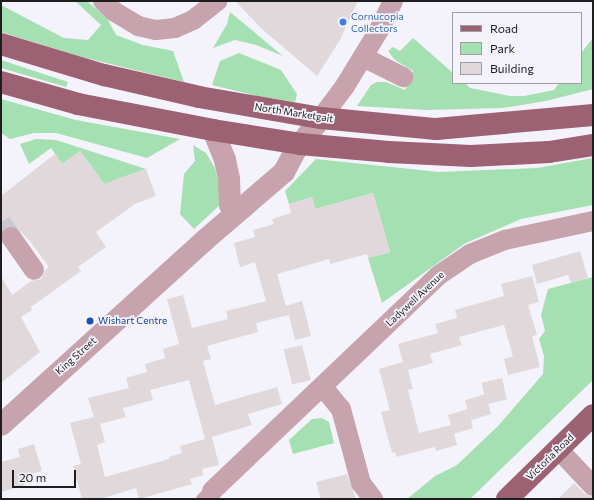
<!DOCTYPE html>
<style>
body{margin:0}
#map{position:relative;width:594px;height:500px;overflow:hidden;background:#f4f3fb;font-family:Commissioner,sans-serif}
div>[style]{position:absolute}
.green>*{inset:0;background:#a5e0b2}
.building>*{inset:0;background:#e1d8db;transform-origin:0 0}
.minor-tunnel>*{height:20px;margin-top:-10px;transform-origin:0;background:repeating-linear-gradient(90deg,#c9c8cf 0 20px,transparent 0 30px)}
.pedestrian>*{height:15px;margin:-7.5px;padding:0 7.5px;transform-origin:7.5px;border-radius:7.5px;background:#c7a4ad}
.minor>*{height:20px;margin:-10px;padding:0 10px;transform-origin:10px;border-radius:10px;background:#c7a4ad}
.tertiary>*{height:22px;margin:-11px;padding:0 11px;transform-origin:11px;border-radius:11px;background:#c7a4ad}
.primary>*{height:22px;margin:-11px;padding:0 11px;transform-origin:11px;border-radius:11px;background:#9c6172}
.dots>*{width:11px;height:11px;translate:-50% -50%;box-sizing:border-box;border:2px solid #f4f3fb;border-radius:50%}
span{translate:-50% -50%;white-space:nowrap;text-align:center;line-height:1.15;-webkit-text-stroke:3.5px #f4f3fb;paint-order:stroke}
.shop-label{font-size:10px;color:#366cbe}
.left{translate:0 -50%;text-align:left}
.street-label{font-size:10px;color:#1e1d20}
.transit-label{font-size:10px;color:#164399}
.frame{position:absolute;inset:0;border:2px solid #1e1d20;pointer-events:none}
.legend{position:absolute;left:452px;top:12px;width:130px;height:72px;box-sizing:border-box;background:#f4f3fb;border:1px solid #9e9da3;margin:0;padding:5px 7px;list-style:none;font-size:12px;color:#1e1d20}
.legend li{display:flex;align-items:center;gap:8px;height:20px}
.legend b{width:20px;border:1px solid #9e9da3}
.scale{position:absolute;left:12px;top:470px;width:64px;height:18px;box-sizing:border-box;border:2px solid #1e1d20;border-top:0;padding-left:5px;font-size:12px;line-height:14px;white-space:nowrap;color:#1e1d20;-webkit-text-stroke:3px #f4f3fb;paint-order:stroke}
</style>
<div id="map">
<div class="green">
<div style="clip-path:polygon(75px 1px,87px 1px,107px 18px,116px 35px,143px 45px,173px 51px,184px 82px,82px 57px,1px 32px,1px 5px,64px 38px,88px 40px,101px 25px)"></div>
<div style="clip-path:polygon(230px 12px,283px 56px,256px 45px,235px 40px,213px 48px,227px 24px)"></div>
<div style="clip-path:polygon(413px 38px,453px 73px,453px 83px,465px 83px,470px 88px,510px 96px,524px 96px,554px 90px,559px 83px,581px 83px,581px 53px,593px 38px,593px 89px,546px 101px,503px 108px,427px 110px,357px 106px,371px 85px,377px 82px,386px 82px,405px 90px,413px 71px,395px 60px,388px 51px,393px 47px,400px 51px)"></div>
<div style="clip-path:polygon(239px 53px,281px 70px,297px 94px,295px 102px,257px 96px,212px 85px,220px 61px)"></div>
<div style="clip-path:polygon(1px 61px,1px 60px,68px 82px,66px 87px,1px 68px)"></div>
<div style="clip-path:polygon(1px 99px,76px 120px,180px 139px,147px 158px,56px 133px,34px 133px,10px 139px,1px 133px)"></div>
<div style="clip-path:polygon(36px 139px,56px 140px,146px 169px,112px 181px,115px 187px,108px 189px,80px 151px,62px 164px,51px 148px,29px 164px,20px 144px)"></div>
<div style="clip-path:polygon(193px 145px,206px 153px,215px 168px,223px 202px,194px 229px,180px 214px,184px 174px,195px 161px)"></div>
<div style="clip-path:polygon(593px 158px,593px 205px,521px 219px,464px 244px,382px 303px,368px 258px,390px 252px,373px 193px,315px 209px,312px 197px,289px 204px,285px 191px,316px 159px,439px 172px,537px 168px)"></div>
<div style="clip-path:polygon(593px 277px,593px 380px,470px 499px,407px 499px,435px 476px,457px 465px,498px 426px,543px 374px,544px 356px,539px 339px,545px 331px,541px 315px,548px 289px)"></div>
<div style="clip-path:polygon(322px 418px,329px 422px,334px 443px,293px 454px,289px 440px,312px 419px)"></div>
</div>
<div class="building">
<div style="clip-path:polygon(235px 1px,358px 1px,340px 40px,317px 76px,262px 29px)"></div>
<div style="clip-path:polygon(80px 151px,104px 184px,146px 169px,156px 196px,135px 204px,96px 232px,106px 247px,78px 267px,81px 271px,31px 307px,32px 310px,21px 317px,40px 352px,1px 383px,1px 276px,12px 295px,31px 281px,41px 279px,45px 270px,49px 267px,29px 240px,16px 227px,10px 226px,1px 232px,1px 196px,55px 154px,62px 164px)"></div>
<div style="clip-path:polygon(373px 193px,390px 252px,368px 258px,367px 254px,330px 264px,329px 259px,277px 274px,286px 306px,302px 301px,311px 336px,295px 340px,289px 315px,256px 323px,258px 332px,207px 346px,211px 359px,203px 361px,215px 405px,277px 387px,282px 404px,248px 414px,252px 425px,205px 439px,189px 380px,150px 390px,153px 400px,123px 408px,126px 417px,100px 424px,105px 442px,97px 445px,105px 477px,169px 459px,169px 457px,182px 453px,180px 446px,212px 437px,219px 465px,202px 469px,203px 475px,190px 479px,192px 484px,139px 499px,136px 488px,100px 499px,82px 499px,73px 466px,81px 464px,70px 423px,94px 417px,88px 398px,129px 388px,126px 378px,147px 372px,145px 364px,165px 358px,163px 349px,179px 344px,167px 299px,183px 295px,192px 328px,228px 319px,226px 311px,266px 301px,255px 262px,240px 267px,234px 243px,255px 237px,253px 230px,274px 224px,272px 219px,291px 213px,289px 204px,312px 197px,315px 209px)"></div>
<div style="clip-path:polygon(580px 251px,588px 278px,571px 283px,568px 275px,537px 284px,532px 265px)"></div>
<div style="clip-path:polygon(532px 276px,539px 302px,528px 305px,537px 335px,532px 336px,540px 367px,508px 375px,504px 359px,513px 356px,504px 325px,459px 337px,462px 345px,430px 354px,433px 363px,408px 370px,413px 389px,408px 390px,419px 433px,451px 425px,448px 415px,468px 409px,473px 428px,454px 434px,457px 445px,436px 451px,435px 447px,396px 457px,395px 452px,392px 453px,381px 412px,390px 410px,379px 369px,403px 362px,398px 344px,438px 333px,435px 324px,457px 318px,455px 310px,504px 296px,501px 284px)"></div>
<div style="left:302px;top:345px;width:36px;height:19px;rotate:76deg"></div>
<div style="left:502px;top:378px;width:22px;height:21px;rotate:77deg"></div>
<div style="left:485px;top:394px;width:21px;height:21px;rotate:73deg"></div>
<div style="clip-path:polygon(34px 444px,42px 471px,23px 476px,25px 485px,1px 492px,1px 462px,20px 457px,18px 449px)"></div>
<div style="clip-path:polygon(347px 474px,356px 499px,321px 499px,316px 482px)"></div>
<div style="clip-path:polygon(574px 483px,585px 494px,593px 497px,593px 499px,558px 499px)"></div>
</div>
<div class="minor-tunnel">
<div style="left:1px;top:222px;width:18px;rotate:56deg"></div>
</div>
<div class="pedestrian">
<div style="left:203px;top:499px;width:12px;rotate:-42deg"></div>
</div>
<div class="minor">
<div style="left:103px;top:1px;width:16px;rotate:43deg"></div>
<div style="left:115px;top:12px;width:27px;rotate:31deg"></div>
<div style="left:138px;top:26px;width:18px;rotate:13deg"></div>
<div style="left:156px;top:30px;width:19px;rotate:-6deg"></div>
<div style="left:175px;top:28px;width:20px;rotate:-24deg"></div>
<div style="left:193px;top:20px;width:31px;rotate:-38deg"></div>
<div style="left:363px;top:57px;width:45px;rotate:26.6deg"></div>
<div style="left:321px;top:118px;width:40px;rotate:-53deg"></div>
<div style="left:345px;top:86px;width:66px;rotate:-58.7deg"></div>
<div style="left:379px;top:30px;width:32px;rotate:-64deg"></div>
<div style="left:11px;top:237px;width:40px;rotate:55.1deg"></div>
<div style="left:323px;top:387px;width:28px;rotate:51deg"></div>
<div style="left:341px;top:409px;width:77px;rotate:74.9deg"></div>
<div style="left:361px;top:483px;width:20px;rotate:53deg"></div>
<div style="left:558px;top:449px;width:51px;rotate:46.6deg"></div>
<div style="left:212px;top:491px;width:313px;rotate:-43.6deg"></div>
<div style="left:439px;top:275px;width:37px;rotate:-34deg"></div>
<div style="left:470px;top:254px;width:38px;rotate:-22deg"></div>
<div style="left:505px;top:240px;width:90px;rotate:-12.2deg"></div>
</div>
<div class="tertiary">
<div style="left:213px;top:130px;width:32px;rotate:68deg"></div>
<div style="left:225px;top:160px;width:19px;rotate:78deg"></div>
<div style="left:229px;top:179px;width:26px;rotate:88deg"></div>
<div style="left:1px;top:425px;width:275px;rotate:-42.2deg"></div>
<div style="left:205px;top:240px;width:104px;rotate:-40.7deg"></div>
<div style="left:284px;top:172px;width:24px;rotate:-62deg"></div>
<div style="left:295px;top:151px;width:42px;rotate:-51.8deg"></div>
</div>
<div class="primary">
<div style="left:1px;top:44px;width:108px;rotate:16.8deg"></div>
<div style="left:104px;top:75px;width:98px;rotate:13deg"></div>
<div style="left:199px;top:97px;width:124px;rotate:9.8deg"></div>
<div style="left:321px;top:118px;width:116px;rotate:5.5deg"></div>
<div style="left:436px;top:129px;width:158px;rotate:-5.1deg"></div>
<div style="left:1px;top:82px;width:80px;rotate:15.9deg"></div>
<div style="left:78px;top:104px;width:137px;rotate:10.9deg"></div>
<div style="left:213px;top:130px;width:88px;rotate:9.1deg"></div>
<div style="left:300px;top:144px;width:89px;rotate:5.1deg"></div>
<div style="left:389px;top:152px;width:82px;rotate:2.8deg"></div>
<div style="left:471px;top:156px;width:78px;rotate:-2.9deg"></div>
<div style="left:549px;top:152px;width:45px;rotate:-9deg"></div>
<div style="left:507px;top:499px;width:120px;rotate:-44.3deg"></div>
</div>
<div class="dots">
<div style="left:343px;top:22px;background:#3f7fe0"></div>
<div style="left:90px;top:321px;background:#1a4fb4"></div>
</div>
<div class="shop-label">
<span class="left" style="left:351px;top:22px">Cornucopia<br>Collectors</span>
</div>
<div class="street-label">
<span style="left:294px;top:113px;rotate:9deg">North Marketgait</span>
<span style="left:415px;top:299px;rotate:-43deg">Ladywell Avenue</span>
<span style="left:76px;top:356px;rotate:-42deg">King Street</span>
<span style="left:550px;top:457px;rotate:-44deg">Victoria Road</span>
</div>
<div class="transit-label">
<span class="left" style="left:98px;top:321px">Wishart Centre</span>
</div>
<div class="frame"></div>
<ul class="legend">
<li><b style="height:5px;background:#9c6172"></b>Road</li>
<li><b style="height:11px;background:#a5e0b2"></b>Park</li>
<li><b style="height:11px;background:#e1d8db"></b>Building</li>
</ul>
<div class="scale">20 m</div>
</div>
